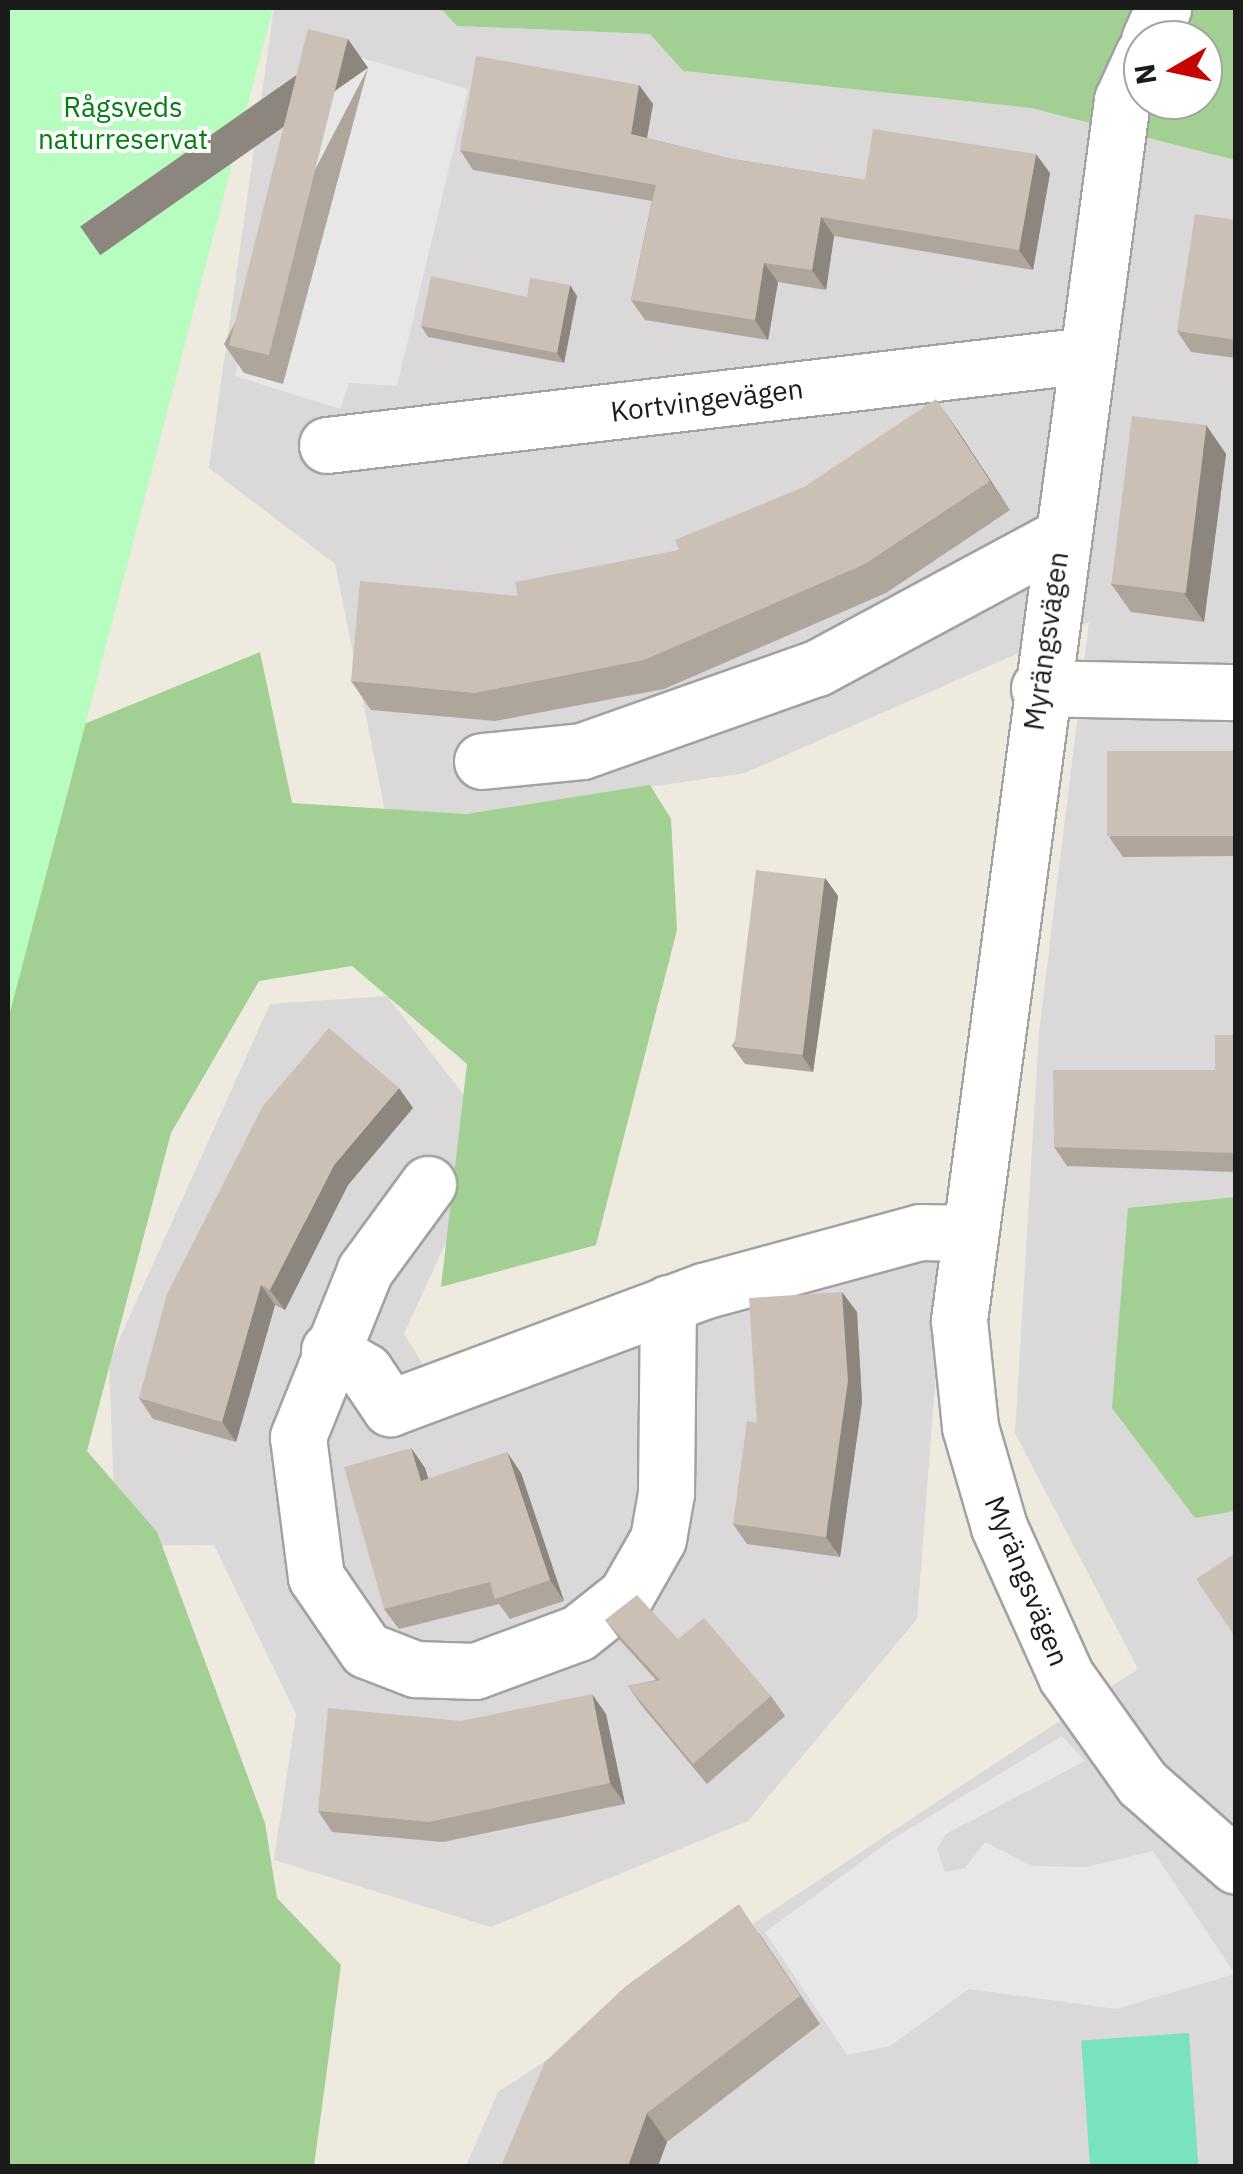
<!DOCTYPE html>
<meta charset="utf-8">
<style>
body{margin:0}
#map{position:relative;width:1243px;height:2174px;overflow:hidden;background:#eeeae0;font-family:"IBM Plex Sans",sans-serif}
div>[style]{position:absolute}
.residential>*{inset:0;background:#dad8d8}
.forest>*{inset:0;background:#a2d092}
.park>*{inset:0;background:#b8fdc0}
.pitch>*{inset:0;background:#78e3bd;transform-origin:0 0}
.parking>*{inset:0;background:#e7e7e7}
.roads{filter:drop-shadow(2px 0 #a2a2a2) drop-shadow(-2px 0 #a2a2a2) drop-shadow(0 2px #a2a2a2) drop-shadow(0 -2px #a2a2a2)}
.minor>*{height:55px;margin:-27.5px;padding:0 27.5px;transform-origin:27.5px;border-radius:27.5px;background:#fff}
.wall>*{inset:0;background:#aea59d}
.shaded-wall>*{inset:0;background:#8d867f;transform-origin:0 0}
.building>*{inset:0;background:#cac0b6;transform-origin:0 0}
span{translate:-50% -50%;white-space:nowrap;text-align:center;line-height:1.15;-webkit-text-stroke:8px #fff;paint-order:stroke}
.park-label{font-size:28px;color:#047f12}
.street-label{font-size:28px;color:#1b1b1b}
.frame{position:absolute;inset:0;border:10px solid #1b1b1b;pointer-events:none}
.north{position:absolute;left:1123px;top:20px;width:100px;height:100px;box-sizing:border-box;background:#fff;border:2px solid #a4a4a4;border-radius:50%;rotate:261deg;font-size:28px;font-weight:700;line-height:40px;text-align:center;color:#1b1b1b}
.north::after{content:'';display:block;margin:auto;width:35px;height:45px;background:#c70500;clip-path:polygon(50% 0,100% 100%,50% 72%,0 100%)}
</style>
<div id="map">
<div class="residential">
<div style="clip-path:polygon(274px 8px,440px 8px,457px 26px,650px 34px,683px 71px,1031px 108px,1235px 160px,1235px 1197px,1128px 1209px,1194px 1517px,1235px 1511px,1235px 2166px,466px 2166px,498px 2092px,1138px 1669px,1015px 1433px,1039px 1033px,1089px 622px,745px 773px,388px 825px,335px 564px,209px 468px)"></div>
<div style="clip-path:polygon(387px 996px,495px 1135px,404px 1334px,439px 1391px,946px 1243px,917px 1619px,748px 1821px,491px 1927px,274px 1860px,296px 1714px,214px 1545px,116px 1546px,109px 1362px,270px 1004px)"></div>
</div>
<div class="forest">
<div style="clip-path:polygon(evenodd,440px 8px,1235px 8px,1235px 160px,1031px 108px,683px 71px,650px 34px,457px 26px,440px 8px,1143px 40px,1203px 40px,1203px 100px,1143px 100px,1143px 40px)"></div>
<div style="clip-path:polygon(260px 652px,292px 803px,466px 814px,650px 785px,671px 819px,677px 930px,596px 1245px,441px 1287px,467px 1064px,352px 966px,259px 981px,171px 1133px,87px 1451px,157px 1532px,265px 1823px,277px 1898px,341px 1965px,314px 2166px,8px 2166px,8px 812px,28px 747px)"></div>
<div style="clip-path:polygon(1235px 1197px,1235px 1511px,1195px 1518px,1112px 1408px,1128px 1208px)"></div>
</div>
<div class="park">
<div style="clip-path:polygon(8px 8px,273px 8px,8px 1020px)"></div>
</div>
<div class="pitch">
<div style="left:1189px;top:2033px;width:133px;height:108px;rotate:86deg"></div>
</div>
<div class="parking">
<div style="clip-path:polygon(322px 46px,468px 89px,397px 386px,349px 383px,340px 409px,235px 376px)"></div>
<div style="clip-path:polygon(1062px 1736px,1085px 1761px,946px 1834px,937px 1849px,945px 1872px,965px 1868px,985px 1842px,1032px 1866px,1086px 1867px,1153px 1851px,1235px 1974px,1116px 2009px,969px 1989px,890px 2046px,847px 2055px,765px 1932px,891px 1840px)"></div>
</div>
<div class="roads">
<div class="minor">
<div style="left:1149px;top:40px;width:35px;rotate:-66deg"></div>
<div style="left:1143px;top:54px;width:51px;rotate:114.5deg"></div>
<div style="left:1122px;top:100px;width:1231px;rotate:97.61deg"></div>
<div style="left:959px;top:1320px;width:108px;rotate:84.1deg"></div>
<div style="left:970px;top:1427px;width:104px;rotate:73.8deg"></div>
<div style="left:999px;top:1527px;width:163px;rotate:65.8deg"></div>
<div style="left:1066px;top:1676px;width:131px;rotate:54.6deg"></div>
<div style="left:1142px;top:1783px;width:125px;rotate:41.4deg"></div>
<div style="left:327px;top:445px;width:765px;rotate:-6.75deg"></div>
<div style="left:1039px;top:688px;width:197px;rotate:1.2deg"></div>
<div style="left:482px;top:761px;width:100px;rotate:-5.7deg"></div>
<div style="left:582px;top:751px;width:249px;rotate:-19.5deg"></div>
<div style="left:817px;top:668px;width:276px;rotate:-28.3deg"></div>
<div style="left:428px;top:1184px;width:107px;rotate:126.2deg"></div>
<div style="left:365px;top:1270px;width:180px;rotate:111.9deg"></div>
<div style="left:298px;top:1437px;width:141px;rotate:82.7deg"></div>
<div style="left:316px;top:1577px;width:88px;rotate:55.6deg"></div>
<div style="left:366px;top:1650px;width:53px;rotate:21.2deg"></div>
<div style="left:415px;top:1669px;width:60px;rotate:1.9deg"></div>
<div style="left:475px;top:1671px;width:110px;rotate:-20.3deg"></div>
<div style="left:578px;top:1633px;width:61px;rotate:-38.4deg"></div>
<div style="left:626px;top:1595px;width:64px;rotate:-60.3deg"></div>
<div style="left:658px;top:1539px;width:47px;rotate:-80.1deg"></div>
<div style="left:666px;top:1493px;width:190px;rotate:-89.4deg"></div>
<div style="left:329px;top:1350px;width:42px;rotate:30.3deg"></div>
<div style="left:365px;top:1371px;width:45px;rotate:56deg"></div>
<div style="left:390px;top:1408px;width:334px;rotate:-20.5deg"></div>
<div style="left:703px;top:1291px;width:225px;rotate:-15.2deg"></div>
<div style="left:920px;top:1232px;width:48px;rotate:1.2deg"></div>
</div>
</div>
<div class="wall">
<div style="clip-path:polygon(368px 68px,283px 384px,244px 373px,224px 344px)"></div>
<div style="clip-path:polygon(639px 85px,653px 104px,647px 138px,732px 159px,865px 180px,1050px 173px,1033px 270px,834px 236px,826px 290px,778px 282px,768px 340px,645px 320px,631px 300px,652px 201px,473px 170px,460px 150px)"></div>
<div style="clip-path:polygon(1236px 220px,1236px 358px,1191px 352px,1177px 331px)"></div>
<div style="clip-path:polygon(577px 296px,564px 363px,428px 337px,421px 326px,527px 297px)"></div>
<div style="clip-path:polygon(1206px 425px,1226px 454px,1204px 622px,1131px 612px,1111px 584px)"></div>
<div style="clip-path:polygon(956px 428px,1010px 510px,886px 593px,664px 689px,495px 721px,371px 710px,351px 681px,518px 596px,679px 550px)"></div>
<div style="clip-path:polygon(1236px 751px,1236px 856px,1123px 857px,1109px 837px)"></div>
<div style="clip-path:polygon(825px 878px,838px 896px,813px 1072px,745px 1064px,732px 1046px)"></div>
<div style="clip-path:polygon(1236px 1035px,1236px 1172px,1067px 1166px,1054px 1147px,1215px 1070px)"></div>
<div style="clip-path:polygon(413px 1108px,348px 1185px,285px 1310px,275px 1305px,236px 1442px,153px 1419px,139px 1398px)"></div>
<div style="clip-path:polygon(857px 1312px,862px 1402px,840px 1557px,747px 1544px,733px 1524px,757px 1423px)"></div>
<div style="clip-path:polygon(411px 1448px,425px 1468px,428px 1478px,521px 1473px,564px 1601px,510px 1619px,499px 1604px,399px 1629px,384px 1609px)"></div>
<div style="clip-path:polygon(605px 1620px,678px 1639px,771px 1696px,785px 1716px,707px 1784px,642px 1706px,628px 1686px,656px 1680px,620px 1640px)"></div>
<div style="clip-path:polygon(606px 1714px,625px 1804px,443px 1842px,332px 1832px,318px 1811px,461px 1721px)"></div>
<div style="clip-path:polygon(759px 1933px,820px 2024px,667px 2142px,658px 2166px,501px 2166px)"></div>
</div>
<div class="shaded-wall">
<div style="left:348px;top:39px;width:35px;height:327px;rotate:55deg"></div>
<div style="clip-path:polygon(639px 85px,653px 104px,644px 154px,631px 134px)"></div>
<div style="clip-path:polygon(1036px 154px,1050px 173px,1033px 270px,1019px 250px)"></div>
<div style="clip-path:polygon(821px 217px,834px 236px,826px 290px,812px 270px)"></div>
<div style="clip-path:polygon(764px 263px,778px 282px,768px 340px,755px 320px)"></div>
<div style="clip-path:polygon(570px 285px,577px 296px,564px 363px,557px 353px)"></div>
<div style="clip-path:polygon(936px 399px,956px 428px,1010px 510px,990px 481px)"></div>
<div style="clip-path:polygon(1206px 425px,1226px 454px,1204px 622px,1184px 593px)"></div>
<div style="clip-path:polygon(825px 878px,838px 896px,813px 1072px,801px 1054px)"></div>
<div style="clip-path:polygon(399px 1088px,413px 1108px,348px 1185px,285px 1310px,270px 1290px,334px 1165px)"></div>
<div style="clip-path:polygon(261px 1285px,275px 1305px,236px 1442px,222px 1422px)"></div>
<div style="clip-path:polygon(842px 1292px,857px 1312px,862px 1402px,840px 1557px,826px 1537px)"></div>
<div style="clip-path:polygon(411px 1448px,425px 1468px,435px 1501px,421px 1481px)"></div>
<div style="clip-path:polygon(507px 1452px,521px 1473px,564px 1601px,550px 1580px)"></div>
<div style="clip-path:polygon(592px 1694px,606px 1714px,625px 1804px,610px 1783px)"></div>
<div style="clip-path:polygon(647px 2113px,667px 2142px,658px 2166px,628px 2166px)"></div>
</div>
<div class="building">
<div style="left:308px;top:29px;width:41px;height:326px;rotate:14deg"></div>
<div style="clip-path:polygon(476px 56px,639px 85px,631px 134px,732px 159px,865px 180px,873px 129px,1036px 154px,1019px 250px,821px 217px,812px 270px,764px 263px,755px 320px,631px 300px,656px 185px,460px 150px)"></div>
<div style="clip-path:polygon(1195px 214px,1236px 220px,1236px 340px,1177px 331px)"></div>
<div style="clip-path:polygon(431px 276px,527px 297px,530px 278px,570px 285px,557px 353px,421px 326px)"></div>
<div style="clip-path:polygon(936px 399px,990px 481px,865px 564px,644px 660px,475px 693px,351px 681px,360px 581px,518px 596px,515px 582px,679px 550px,675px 540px,804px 487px)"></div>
<div style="left:1132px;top:416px;width:75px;height:169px;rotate:7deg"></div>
<div style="left:1236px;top:751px;width:85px;height:129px;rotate:90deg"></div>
<div style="left:756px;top:870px;width:69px;height:178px;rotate:7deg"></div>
<div style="clip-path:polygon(329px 1028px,399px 1088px,334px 1165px,270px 1290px,261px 1285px,222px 1422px,139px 1398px,167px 1294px,263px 1106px)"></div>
<div style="clip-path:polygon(1215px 1035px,1236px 1035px,1236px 1153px,1054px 1147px,1053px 1070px,1215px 1070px)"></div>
<div style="clip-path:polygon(842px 1292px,848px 1381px,826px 1537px,733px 1524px,747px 1421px,757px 1423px,749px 1298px)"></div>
<div style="clip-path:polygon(411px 1448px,421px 1481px,507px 1452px,550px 1580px,495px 1599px,490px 1582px,384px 1609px,344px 1467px)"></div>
<div style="clip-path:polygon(1236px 1553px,1236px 1638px,1196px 1579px)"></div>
<div style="clip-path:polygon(637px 1595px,678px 1639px,704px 1618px,771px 1696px,693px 1764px,628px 1686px,660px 1680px,605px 1620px)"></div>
<div style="clip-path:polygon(592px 1694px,610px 1783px,429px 1822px,318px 1811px,328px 1708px,461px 1721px)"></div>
<div style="clip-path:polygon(739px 1904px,800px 1996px,647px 2113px,628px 2166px,501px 2166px,545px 2062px,626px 1986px)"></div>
</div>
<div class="park-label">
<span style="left:123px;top:123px">Rågsveds<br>naturreservat</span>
</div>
<div class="street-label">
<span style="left:707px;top:400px;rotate:-7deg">Kortvingevägen</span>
<span style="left:1046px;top:641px;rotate:-82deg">Myrängsvägen</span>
<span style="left:1027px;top:1581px;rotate:68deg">Myrängsvägen</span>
</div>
<div class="frame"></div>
<div class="north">N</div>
</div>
